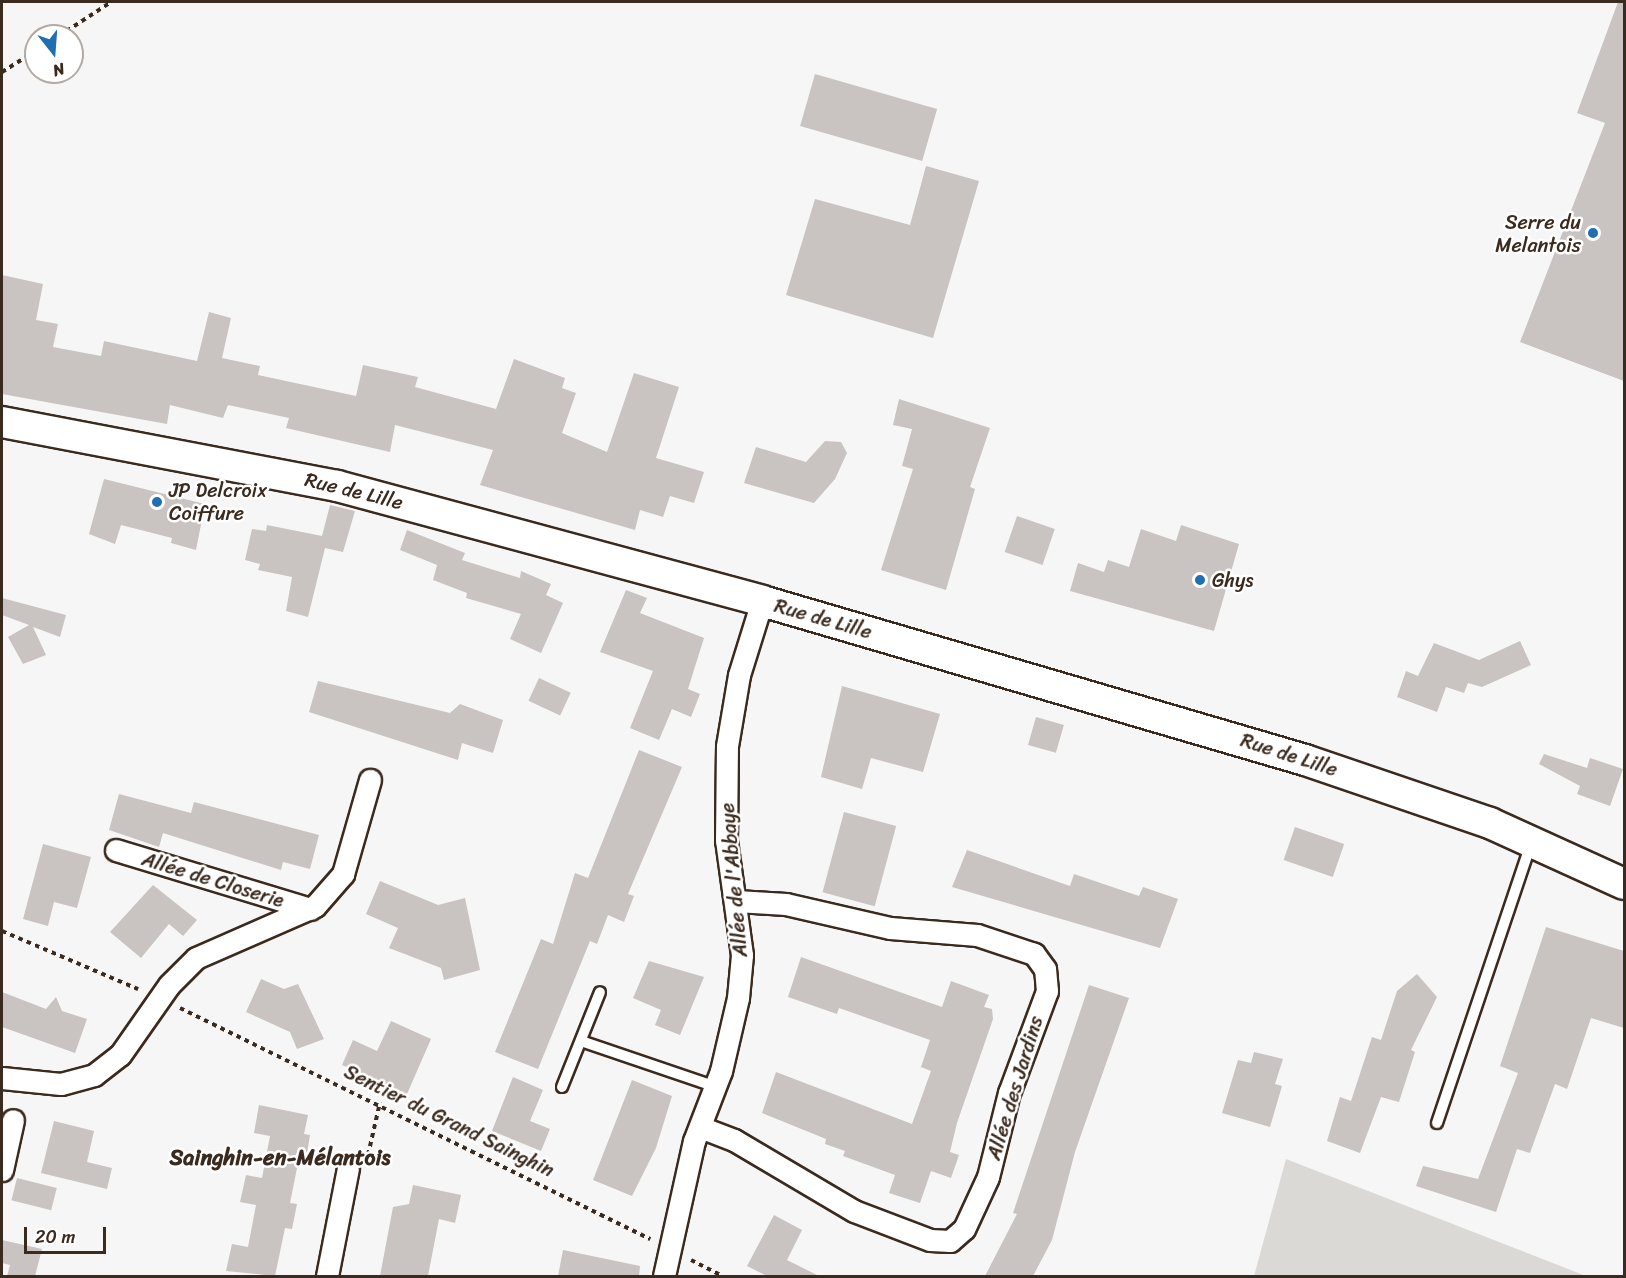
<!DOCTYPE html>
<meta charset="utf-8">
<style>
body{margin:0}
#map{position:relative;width:1626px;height:1278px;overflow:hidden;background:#f7f6f6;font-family:Sriracha,sans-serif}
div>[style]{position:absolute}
.green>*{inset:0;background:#dbd9d6}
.building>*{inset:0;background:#c9c3c1;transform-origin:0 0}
.path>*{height:4px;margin-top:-2px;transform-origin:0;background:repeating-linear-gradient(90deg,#3b2a1e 0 4.5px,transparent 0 9px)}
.roads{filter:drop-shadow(2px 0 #3b2a1e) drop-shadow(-2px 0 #3b2a1e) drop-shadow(0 2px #3b2a1e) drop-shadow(0 -2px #3b2a1e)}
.service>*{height:10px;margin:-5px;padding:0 5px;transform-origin:5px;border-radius:5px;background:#fff}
.minor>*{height:21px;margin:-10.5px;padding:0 10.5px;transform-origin:10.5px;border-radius:10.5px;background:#fff}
.secondary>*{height:30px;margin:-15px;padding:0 15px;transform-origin:15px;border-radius:15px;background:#fff}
.dots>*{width:16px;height:16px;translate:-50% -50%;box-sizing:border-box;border:3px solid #fff;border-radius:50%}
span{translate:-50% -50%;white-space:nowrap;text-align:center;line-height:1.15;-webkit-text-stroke:5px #fff;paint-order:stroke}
.poi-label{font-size:20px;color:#3b2a1e}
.right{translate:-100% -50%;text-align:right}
.left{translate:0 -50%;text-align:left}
.street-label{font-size:20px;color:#3b2a1e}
.quarter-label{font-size:22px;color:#3b2a1e;font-weight:700}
.frame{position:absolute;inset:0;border:3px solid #3b2a1e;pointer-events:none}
.north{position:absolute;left:24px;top:24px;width:60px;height:60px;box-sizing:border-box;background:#fff;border:2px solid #b1aaa5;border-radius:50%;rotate:163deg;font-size:16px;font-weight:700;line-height:24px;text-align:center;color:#3b2a1e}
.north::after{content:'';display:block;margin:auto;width:21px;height:27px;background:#1f6fb2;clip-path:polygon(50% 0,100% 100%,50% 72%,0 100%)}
.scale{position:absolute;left:24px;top:1227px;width:82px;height:27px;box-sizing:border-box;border:3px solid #3b2a1e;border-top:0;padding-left:8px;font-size:18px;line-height:21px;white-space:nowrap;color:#3b2a1e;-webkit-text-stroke:4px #fff;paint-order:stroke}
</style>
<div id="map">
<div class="green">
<div style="clip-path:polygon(1286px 1159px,1586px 1276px,1254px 1276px)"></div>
</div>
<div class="building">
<div style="clip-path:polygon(1618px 2px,1624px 2px,1624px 381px,1520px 342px,1605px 123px,1577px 113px)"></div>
<div style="left:815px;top:74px;width:127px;height:54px;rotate:16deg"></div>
<div style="clip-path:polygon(926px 166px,979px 181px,933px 338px,786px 295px,815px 199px,910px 225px)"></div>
<div style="clip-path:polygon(2px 275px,43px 284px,36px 320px,58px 324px,53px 347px,101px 356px,104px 341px,197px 361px,209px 312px,231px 318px,222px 358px,260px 366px,258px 375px,356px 396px,363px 365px,418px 377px,415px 387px,496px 409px,514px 359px,565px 378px,562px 388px,576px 393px,562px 433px,607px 452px,634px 373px,679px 387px,656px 458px,704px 472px,694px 503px,670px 496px,663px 517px,640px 510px,635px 530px,480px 485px,493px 450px,395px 425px,390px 452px,286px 428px,289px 418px,228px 405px,223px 418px,170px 405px,167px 424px,2px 394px)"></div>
<div style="clip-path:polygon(899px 399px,990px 428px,970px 487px,975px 489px,946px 590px,881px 570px,913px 469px,902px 466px,912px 429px,893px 425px)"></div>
<div style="clip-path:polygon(825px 441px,841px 442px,847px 453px,835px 479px,814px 503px,744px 483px,756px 447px,806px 462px)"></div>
<div style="clip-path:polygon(104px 479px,205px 504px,196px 550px,171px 543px,172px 538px,121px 525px,115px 544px,89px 534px)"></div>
<div style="clip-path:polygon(330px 505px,355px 511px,343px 552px,325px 548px,308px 617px,286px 611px,292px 577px,258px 570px,260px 564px,245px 560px,252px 529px,266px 531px,267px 525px,322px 536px)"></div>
<div style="left:1017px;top:516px;width:40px;height:38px;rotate:19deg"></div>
<div style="clip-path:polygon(1181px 525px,1239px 544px,1214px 631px,1070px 591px,1078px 563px,1104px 572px,1108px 560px,1129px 567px,1141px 529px,1176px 541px)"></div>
<div style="clip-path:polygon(407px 530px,465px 553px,462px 560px,520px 578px,521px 571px,551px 584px,546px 595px,563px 603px,541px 653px,510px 639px,521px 614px,466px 598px,467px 593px,433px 580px,437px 565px,400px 550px)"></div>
<div style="clip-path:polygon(626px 590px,647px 598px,640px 613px,704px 638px,688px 689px,700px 694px,691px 717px,672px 709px,659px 740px,630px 728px,653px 671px,600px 652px)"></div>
<div style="clip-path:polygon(2px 598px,66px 615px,60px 637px,33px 627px,46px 655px,23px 664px,8px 637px,29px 625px,2px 615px)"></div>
<div style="clip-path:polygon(1520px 641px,1531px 665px,1482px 687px,1468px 683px,1464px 693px,1446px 687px,1437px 712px,1397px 697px,1406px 671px,1418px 676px,1434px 643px,1479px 660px)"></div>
<div style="left:539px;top:678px;width:35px;height:25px;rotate:25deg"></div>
<div style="clip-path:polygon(318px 681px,450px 713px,460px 704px,503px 720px,493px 753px,462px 743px,458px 760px,309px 712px)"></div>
<div style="clip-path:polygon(842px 686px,940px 714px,923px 772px,871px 758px,862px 789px,821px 777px)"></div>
<div style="left:1036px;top:717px;width:29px;height:29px;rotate:16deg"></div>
<div style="clip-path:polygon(639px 750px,682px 767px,628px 894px,634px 896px,624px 922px,608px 915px,597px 944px,590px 941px,538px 1069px,495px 1052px,541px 939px,553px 944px,575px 873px,588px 878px)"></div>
<div style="clip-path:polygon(1544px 754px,1587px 768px,1590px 758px,1623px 769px,1610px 806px,1577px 794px,1580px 786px,1539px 764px)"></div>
<div style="clip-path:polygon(119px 794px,191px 813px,194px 802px,319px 835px,310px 869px,283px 862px,281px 870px,163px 833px,159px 847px,109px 830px)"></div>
<div style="left:844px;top:812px;width:54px;height:83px;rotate:15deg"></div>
<div style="left:1295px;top:827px;width:52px;height:35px;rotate:19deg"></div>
<div style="clip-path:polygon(43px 844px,91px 857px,77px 908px,54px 902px,48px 926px,23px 919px)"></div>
<div style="clip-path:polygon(967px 850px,1070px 886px,1074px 874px,1139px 896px,1143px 887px,1178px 899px,1160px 948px,952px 887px)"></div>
<div style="clip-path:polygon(380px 881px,438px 905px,465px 898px,480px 970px,444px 980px,441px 968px,389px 948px,398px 928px,366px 914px)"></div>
<div style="clip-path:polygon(153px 885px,197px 920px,183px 936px,169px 924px,141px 958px,110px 932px)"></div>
<div style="clip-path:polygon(1546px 927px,1624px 951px,1624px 1028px,1591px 1018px,1567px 1089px,1555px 1084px,1530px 1153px,1517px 1149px,1496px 1212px,1416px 1186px,1423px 1166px,1478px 1179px,1518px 1073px,1500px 1066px)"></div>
<div style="clip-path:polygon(801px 957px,942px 1007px,951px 981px,989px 995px,984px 1007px,992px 1009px,993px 1019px,957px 1123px,950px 1152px,959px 1155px,951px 1178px,931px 1171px,920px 1203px,889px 1193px,895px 1175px,843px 1156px,845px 1151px,825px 1144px,826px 1139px,762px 1113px,776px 1072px,912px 1124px,931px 1071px,921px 1067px,930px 1040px,839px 1008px,837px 1014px,788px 997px)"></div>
<div style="clip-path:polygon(649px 961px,704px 977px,680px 1035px,655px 1025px,661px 1010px,633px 998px)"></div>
<div style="clip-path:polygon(1417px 974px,1437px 997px,1411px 1050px,1415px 1052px,1399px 1102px,1381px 1097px,1360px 1153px,1327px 1141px,1340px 1097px,1351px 1101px,1372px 1037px,1381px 1040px,1397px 991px)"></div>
<div style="clip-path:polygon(261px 979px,284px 989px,298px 984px,324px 1039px,297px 1049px,290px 1032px,246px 1012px)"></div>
<div style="clip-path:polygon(1089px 985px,1129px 998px,1075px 1152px,1052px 1240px,1033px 1276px,985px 1276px,1017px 1214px,1013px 1213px)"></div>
<div style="clip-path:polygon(2px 992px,46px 1009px,56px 997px,62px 1011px,87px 1019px,75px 1053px,2px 1027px)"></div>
<div style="clip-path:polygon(391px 1021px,431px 1039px,407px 1094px,342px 1065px,353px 1040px,377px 1051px)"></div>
<div style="clip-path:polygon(1254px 1052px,1283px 1059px,1275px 1084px,1282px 1086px,1270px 1127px,1222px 1113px,1238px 1060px,1251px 1063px)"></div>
<div style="clip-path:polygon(513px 1077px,543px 1090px,530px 1121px,550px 1129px,541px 1151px,492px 1131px)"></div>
<div style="clip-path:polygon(632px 1080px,672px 1096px,656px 1148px,632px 1196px,593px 1180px)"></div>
<div style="clip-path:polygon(259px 1105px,308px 1115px,304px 1134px,310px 1135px,306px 1160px,299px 1158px,290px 1203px,297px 1204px,292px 1229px,285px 1228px,275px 1276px,226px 1271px,232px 1244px,248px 1247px,256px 1205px,240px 1202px,246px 1175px,262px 1178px,270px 1136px,254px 1133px)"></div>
<div style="clip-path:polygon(54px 1121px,94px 1131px,87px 1162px,112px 1168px,107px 1189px,41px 1173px)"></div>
<div style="left:17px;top:1178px;width:41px;height:23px;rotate:14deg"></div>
<div style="clip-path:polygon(413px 1185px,461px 1195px,455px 1223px,439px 1219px,428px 1276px,380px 1276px,393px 1207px,409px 1204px)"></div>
<div style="clip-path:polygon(774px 1215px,802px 1230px,787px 1260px,819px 1276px,767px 1276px,747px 1266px)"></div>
<div style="clip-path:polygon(2px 1240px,42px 1249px,35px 1276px,7px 1276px,10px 1265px,2px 1263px)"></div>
<div style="clip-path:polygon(563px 1250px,640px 1266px,639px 1276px,558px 1276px)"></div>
</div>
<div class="path">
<div style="left:59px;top:36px;width:62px;rotate:-33.2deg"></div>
<div style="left:2px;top:72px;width:40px;rotate:-32deg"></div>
<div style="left:2px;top:931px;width:148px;rotate:23.1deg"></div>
<div style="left:180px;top:1008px;width:524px;rotate:26.17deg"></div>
<div style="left:368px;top:1155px;width:54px;rotate:-77.2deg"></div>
<div style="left:691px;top:1260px;width:35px;rotate:27deg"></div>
</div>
<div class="roads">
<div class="service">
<div style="left:581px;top:1041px;width:143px;rotate:18.8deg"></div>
<div style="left:562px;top:1087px;width:102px;rotate:-68.2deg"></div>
<div style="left:1437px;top:1123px;width:294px;rotate:-71.4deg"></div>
</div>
<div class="minor">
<div style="left:116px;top:850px;width:203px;rotate:16.9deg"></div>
<div style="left:2px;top:1078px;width:59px;rotate:5.8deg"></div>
<div style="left:61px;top:1084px;width:34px;rotate:-15deg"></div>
<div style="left:94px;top:1075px;width:33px;rotate:-38deg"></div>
<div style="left:120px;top:1055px;width:85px;rotate:-55deg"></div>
<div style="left:169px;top:985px;width:38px;rotate:-45deg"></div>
<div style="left:196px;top:958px;width:130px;rotate:-23.6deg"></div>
<div style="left:315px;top:906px;width:43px;rotate:-48.8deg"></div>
<div style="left:343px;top:874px;width:98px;rotate:-74deg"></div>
<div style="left:700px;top:1127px;width:36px;rotate:21deg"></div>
<div style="left:734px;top:1140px;width:139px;rotate:30.6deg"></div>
<div style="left:854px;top:1211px;width:81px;rotate:20.9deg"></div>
<div style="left:930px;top:1240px;width:20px;rotate:3deg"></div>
<div style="left:950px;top:1241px;width:18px;rotate:-41deg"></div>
<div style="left:964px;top:1229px;width:57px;rotate:-65.2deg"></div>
<div style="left:988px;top:1177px;width:87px;rotate:-76deg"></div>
<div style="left:1009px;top:1093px;width:109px;rotate:-69.6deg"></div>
<div style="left:1047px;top:991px;width:22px;rotate:-95deg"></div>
<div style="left:1045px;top:969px;width:19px;rotate:-126deg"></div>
<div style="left:1034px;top:954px;width:60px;rotate:-161.6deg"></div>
<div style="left:977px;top:935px;width:87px;rotate:-175.4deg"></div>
<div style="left:890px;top:928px;width:107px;rotate:-167deg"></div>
<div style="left:786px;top:904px;width:50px;rotate:-176.6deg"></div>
<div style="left:2px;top:1170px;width:51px;rotate:-77.6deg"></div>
<div style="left:327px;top:1276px;width:110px;rotate:-79deg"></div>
<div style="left:664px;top:1276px;width:138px;rotate:-77.5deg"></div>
<div style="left:694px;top:1141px;width:75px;rotate:-68.9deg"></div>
<div style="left:721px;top:1071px;width:75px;rotate:-76.9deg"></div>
<div style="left:738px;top:998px;width:43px;rotate:-84.7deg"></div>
<div style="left:742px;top:955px;width:116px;rotate:-97.9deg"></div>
<div style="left:726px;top:840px;width:94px;rotate:-89.4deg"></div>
<div style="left:727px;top:746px;width:72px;rotate:-80.4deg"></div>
<div style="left:739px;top:675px;width:77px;rotate:-72.7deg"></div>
</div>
<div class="secondary">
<div style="left:2px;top:422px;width:341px;rotate:10.8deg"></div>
<div style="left:337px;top:486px;width:440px;rotate:15.1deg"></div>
<div style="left:762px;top:601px;width:566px;rotate:16.32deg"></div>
<div style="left:1305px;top:760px;width:195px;rotate:18.8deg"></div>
<div style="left:1490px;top:823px;width:147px;rotate:24.5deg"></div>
</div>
</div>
<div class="dots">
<div style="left:1593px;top:233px;background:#1f6fb2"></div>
<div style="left:157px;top:502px;background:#1f6fb2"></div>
<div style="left:1200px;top:580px;background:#1f6fb2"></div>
</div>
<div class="poi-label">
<span class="right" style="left:1581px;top:234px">Serre du<br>Melantois</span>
<span class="left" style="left:169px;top:502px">JP Delcroix<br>Coiffure</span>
<span class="left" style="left:1212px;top:580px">Ghys</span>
</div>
<div class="street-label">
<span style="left:354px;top:491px;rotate:14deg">Rue de Lille</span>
<span style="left:823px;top:619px;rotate:16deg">Rue de Lille</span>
<span style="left:1289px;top:755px;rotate:18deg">Rue de Lille</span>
<span style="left:213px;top:880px;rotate:17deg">Allée de Closerie</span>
<span style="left:734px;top:880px;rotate:-95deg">Allée de l'Abbaye</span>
<span style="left:1015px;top:1088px;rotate:-73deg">Allée des Jardins</span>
<span style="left:449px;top:1121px;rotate:26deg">Sentier du Grand Sainghin</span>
</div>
<div class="quarter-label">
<span style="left:280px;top:1158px">Sainghin-en-Mélantois</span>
</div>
<div class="frame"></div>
<div class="north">N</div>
<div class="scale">20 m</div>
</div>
